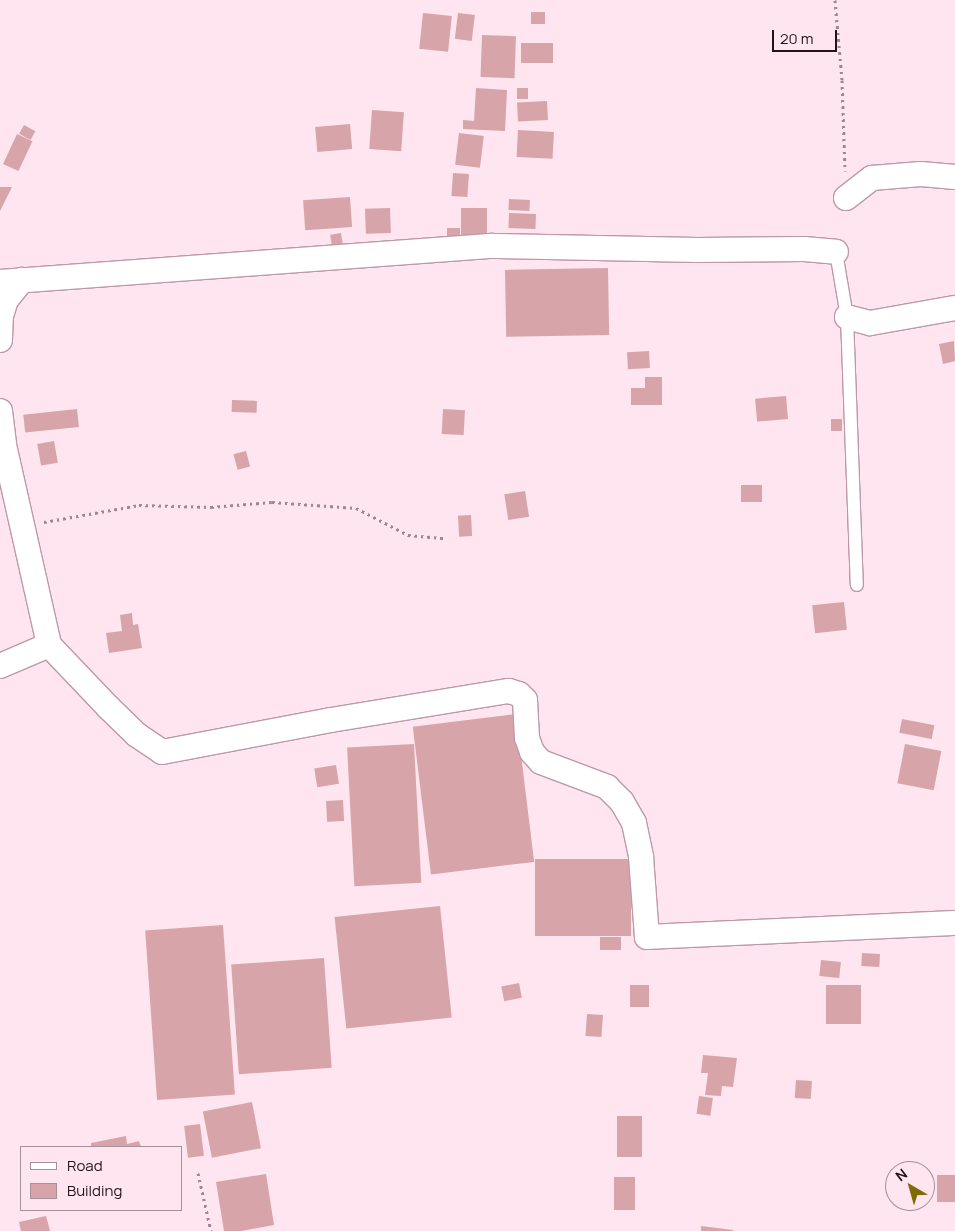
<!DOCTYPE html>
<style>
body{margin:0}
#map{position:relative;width:955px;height:1231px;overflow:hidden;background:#fee5ef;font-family:Manrope,sans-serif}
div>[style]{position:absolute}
.building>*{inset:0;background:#d7a4aa;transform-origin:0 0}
.path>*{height:3px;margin-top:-1.5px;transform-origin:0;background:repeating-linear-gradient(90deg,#9b878f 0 2.5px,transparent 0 6.5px)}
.roads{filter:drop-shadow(1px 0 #be98a9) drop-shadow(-1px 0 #be98a9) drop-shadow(0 1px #be98a9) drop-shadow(0 -1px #be98a9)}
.lane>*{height:12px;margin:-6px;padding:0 6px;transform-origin:6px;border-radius:6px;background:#fff}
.street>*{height:24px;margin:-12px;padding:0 12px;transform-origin:12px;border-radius:12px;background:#fff}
span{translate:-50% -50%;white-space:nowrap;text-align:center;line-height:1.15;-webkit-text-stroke:4.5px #fee5ef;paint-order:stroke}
.legend{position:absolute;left:20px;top:1146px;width:162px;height:65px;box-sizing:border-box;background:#fee5ef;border:1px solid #a59199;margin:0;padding:6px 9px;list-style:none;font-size:15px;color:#201218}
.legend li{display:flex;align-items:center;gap:10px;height:25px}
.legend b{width:25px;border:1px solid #a59199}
.north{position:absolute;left:885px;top:1161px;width:50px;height:50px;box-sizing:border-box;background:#fee5ef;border:1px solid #a59199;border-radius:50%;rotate:322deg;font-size:14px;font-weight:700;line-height:20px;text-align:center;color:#201218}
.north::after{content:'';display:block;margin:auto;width:18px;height:22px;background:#816b04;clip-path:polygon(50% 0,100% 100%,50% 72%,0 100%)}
.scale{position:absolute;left:772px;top:30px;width:65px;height:22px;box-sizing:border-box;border:2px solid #201218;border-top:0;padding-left:6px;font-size:15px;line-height:18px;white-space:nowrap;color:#201218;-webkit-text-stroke:4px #fee5ef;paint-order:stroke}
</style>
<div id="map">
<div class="building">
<div style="left:531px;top:12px;width:14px;height:12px"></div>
<div style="left:423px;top:13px;width:29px;height:36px;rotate:6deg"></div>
<div style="left:458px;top:13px;width:17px;height:26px;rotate:7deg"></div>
<div style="left:482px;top:35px;width:34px;height:42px;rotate:2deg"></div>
<div style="left:521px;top:43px;width:32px;height:20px"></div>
<div style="clip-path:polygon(476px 88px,507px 90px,505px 131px,463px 129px,463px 120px,474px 121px)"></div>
<div style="left:517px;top:88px;width:11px;height:11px"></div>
<div style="left:547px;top:101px;width:19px;height:30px;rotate:87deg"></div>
<div style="left:372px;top:110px;width:32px;height:39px;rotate:4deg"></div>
<div style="left:350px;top:124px;width:25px;height:35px;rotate:85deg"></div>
<div style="left:24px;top:125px;width:13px;height:10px;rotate:29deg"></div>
<div style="left:518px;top:130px;width:36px;height:27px;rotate:3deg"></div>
<div style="left:459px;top:133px;width:25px;height:32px;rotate:7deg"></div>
<div style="left:17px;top:134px;width:17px;height:33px;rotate:25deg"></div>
<div style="left:453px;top:173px;width:16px;height:23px;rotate:4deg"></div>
<div style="clip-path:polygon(0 187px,12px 187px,0 211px)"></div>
<div style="left:350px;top:197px;width:30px;height:47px;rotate:86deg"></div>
<div style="left:509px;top:199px;width:21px;height:11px;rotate:3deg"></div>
<div style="left:390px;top:208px;width:25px;height:25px;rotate:88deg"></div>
<div style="left:461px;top:208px;width:26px;height:30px"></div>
<div style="left:509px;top:213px;width:27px;height:15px;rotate:2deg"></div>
<div style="left:460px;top:228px;width:10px;height:13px;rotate:90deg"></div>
<div style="left:341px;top:233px;width:13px;height:11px;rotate:81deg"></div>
<div style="left:608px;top:268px;width:67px;height:103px;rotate:89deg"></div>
<div style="clip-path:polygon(954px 341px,955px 361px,943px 364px,939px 344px)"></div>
<div style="left:649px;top:351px;width:17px;height:22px;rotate:87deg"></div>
<div style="clip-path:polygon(645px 377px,662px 377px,662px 405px,631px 405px,631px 388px,645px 388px)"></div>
<div style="left:786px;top:396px;width:23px;height:31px;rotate:85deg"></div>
<div style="left:232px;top:400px;width:25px;height:12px;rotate:2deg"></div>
<div style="left:77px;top:409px;width:18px;height:54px;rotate:84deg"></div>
<div style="left:443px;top:409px;width:22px;height:25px;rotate:3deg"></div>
<div style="left:831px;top:419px;width:11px;height:12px"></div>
<div style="left:54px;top:441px;width:22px;height:17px;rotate:80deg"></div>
<div style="left:246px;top:451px;width:16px;height:13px;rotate:75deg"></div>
<div style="left:741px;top:485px;width:21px;height:17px"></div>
<div style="left:525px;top:491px;width:26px;height:21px;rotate:81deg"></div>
<div style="left:471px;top:515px;width:21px;height:13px;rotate:87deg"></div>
<div style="left:844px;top:602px;width:28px;height:32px;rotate:84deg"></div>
<div style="clip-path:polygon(132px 613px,133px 625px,138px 624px,142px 648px,109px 653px,106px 633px,122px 631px,120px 615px)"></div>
<div style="left:516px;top:714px;width:149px;height:104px;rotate:83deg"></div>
<div style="left:902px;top:719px;width:33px;height:14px;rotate:11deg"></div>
<div style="left:414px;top:744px;width:139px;height:67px;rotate:87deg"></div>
<div style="left:905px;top:744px;width:37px;height:40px;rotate:11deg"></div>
<div style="left:336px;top:765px;width:19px;height:22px;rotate:81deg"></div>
<div style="left:343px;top:800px;width:21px;height:17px;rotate:87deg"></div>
<div style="left:535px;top:859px;width:96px;height:77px"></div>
<div style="left:440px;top:906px;width:112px;height:106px;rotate:84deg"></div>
<div style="left:223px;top:925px;width:170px;height:78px;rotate:86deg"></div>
<div style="left:600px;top:937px;width:21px;height:13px"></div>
<div style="left:862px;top:953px;width:18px;height:13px;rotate:3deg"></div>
<div style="left:324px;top:958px;width:110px;height:93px;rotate:86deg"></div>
<div style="left:821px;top:960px;width:20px;height:16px;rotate:6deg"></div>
<div style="left:519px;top:983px;width:15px;height:18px;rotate:79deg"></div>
<div style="left:630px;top:985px;width:19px;height:22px"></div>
<div style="left:826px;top:985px;width:35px;height:39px"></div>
<div style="left:587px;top:1014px;width:16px;height:22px;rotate:4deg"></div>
<div style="clip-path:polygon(703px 1055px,737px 1058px,733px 1087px,722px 1086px,721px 1096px,705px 1095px,708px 1073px,701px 1073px)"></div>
<div style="left:796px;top:1080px;width:16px;height:18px;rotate:4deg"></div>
<div style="left:699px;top:1096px;width:14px;height:18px;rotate:8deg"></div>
<div style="left:252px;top:1102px;width:47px;height:50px;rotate:79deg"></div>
<div style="left:617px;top:1116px;width:25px;height:41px"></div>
<div style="left:200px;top:1124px;width:32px;height:16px;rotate:83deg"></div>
<div style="clip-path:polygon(126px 1136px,127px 1144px,139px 1141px,141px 1147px,91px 1147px,91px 1143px)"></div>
<div style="clip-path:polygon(266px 1174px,274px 1225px,241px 1231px,224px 1231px,216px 1182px)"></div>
<div style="left:937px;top:1175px;width:18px;height:27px"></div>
<div style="left:614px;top:1177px;width:21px;height:33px"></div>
<div style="clip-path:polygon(46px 1216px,50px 1231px,21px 1231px,19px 1222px)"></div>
<div style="clip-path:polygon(701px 1226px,733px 1230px,733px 1231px,701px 1231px)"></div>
</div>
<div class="path">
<div style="left:835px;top:0;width:80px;rotate:85deg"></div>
<div style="left:842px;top:80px;width:91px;rotate:88.1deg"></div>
<div style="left:44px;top:522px;width:97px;rotate:-10.1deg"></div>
<div style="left:139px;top:505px;width:72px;rotate:1.6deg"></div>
<div style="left:211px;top:507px;width:61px;rotate:-4.7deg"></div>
<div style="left:272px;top:502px;width:84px;rotate:4.1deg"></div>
<div style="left:356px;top:508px;width:59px;rotate:27.4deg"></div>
<div style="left:408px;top:535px;width:37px;rotate:5deg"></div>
<div style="left:198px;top:1173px;width:59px;rotate:77.4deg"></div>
</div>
<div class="roads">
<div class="lane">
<div style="left:836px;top:252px;width:66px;rotate:80.4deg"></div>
<div style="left:847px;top:317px;width:268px;rotate:87.9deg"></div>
</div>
<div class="street">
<div style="left:846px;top:198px;width:33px;rotate:-38deg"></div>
<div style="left:872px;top:178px;width:49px;rotate:-4.7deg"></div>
<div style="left:921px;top:174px;width:34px;rotate:5deg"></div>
<div style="left:0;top:282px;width:494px;rotate:-4.2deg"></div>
<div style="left:493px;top:246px;width:204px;rotate:1.1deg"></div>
<div style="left:697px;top:250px;width:107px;rotate:-0.5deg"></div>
<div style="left:804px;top:249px;width:32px;rotate:5deg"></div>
<div style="left:847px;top:317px;width:24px;rotate:15deg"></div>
<div style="left:870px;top:323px;width:86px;rotate:-10deg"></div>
<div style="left:0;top:340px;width:24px;rotate:-88deg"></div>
<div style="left:1px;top:316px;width:17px;rotate:-73deg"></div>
<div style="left:6px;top:300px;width:26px;rotate:-51deg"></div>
<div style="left:0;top:411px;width:34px;rotate:83deg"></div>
<div style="left:4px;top:445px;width:205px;rotate:77.3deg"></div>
<div style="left:49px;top:645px;width:86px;rotate:46.4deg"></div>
<div style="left:108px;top:707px;width:40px;rotate:44deg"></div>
<div style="left:137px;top:735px;width:30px;rotate:34deg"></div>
<div style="left:162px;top:752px;width:172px;rotate:-10.7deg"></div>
<div style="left:331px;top:720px;width:180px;rotate:-9.3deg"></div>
<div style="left:509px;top:691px;width:10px;rotate:17deg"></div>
<div style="left:519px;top:694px;width:8px;rotate:45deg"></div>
<div style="left:525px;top:700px;width:38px;rotate:87deg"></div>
<div style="left:527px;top:738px;width:15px;rotate:70deg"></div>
<div style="left:532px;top:752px;width:13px;rotate:48deg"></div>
<div style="left:541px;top:762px;width:71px;rotate:20.7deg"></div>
<div style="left:607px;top:787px;width:21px;rotate:45deg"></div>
<div style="left:622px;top:802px;width:24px;rotate:60deg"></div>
<div style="left:634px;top:823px;width:35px;rotate:78deg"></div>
<div style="left:641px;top:857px;width:80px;rotate:85.7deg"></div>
<div style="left:647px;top:937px;width:308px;rotate:-2.6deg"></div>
<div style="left:0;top:666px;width:53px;rotate:-23.2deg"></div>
</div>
</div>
<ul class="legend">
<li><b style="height:6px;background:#fff"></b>Road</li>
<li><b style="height:14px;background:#d7a4aa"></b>Building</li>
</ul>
<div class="north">N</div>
<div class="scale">20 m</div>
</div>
